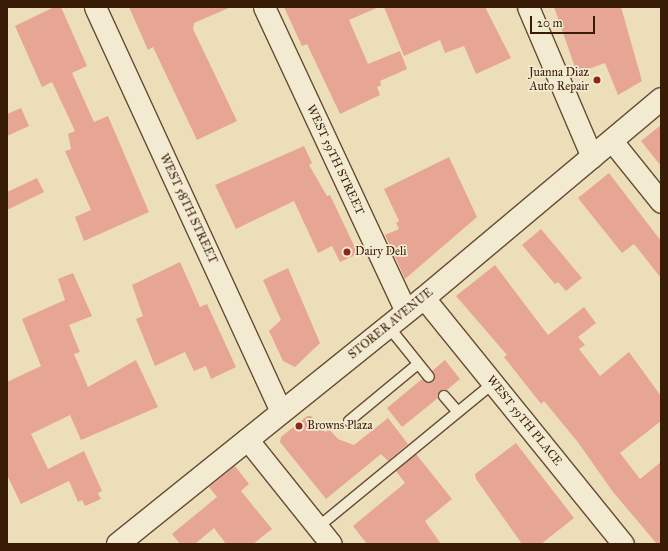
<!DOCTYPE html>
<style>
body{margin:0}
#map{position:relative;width:668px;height:551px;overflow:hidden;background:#eddeba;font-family:"IM FELL Great Primer",serif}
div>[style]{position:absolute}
.building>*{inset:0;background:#e7a694}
.roads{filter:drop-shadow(1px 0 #664c33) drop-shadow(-1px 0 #664c33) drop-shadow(0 1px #664c33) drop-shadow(0 -1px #664c33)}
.lane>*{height:10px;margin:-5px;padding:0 5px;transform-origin:5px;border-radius:5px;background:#f3ead2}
.street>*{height:21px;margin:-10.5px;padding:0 10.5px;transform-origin:10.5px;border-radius:10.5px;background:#f3ead2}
.secondary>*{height:22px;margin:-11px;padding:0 11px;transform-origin:11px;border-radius:11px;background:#f3ead2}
.dots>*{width:11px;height:11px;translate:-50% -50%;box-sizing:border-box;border:2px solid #f3ead2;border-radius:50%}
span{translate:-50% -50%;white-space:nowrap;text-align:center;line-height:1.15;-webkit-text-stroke:3.5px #f3ead2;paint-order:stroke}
.poi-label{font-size:12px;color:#391c06}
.right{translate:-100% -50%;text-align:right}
.left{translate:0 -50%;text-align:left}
.street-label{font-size:12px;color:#391c06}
.frame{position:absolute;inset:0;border:8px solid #391c06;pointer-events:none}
.scale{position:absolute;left:530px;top:16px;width:65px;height:18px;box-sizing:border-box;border:2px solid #391c06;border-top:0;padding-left:5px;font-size:12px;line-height:14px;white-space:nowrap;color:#391c06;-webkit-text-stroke:3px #f3ead2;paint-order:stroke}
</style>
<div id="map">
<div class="building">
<div style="clip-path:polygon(54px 7px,61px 7px,87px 66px,72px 73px,94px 122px,108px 116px,149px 212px,84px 241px,75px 217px,91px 210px,65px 151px,71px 149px,68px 134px,75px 131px,52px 82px,42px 87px,15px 26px)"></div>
<div style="clip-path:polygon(129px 7px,231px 7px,194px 23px,193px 29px,237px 121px,197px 140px,153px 47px,148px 50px)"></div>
<div style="clip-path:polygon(284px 7px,379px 7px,349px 20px,368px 64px,400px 51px,407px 69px,380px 81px,381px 85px,377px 87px,380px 95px,340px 114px,307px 44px,302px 46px)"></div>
<div style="clip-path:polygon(384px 7px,485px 7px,511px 58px,476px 74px,464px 46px,445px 53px,440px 40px,404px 56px)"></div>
<div style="clip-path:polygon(554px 7px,621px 7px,642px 81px,618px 95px,605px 63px,577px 73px)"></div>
<div style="clip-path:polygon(21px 108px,29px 126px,7px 136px,7px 114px)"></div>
<div style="clip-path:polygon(661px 125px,661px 166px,641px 141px)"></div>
<div style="clip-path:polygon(304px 146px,312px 163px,309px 165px,327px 196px,330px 195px,358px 254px,340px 262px,332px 246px,318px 253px,294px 201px,236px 229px,215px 185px)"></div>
<div style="clip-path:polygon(449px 157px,477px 217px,405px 279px,385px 235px,399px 229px,396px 223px,399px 221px,384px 189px)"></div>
<div style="clip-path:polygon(609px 173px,661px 241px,661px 278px,634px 244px,622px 253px,578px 198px)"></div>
<div style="clip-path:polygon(37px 178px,44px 192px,7px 210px,7px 192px)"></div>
<div style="clip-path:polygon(541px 229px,582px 278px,566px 291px,558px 282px,555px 284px,522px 245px)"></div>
<div style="clip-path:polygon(180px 262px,200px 307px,207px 304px,236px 367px,211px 379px,206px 366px,194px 371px,185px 352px,155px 366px,136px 319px,143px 316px,132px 285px)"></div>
<div style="clip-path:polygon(495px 265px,548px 335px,584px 307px,596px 323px,578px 337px,585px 345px,579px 349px,600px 376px,629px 352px,661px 396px,661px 421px,620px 453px,640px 479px,661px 462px,661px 544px,657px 544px,613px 492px,577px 441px,544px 401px,541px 404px,504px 357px,507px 355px,456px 296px)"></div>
<div style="clip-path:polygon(288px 268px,320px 343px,295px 367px,283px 361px,269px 331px,281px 320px,263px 280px)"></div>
<div style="clip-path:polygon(73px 273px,92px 316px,69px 325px,80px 352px,74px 354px,88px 387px,136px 360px,158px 407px,81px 440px,70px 415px,31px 434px,48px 469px,84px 451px,102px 491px,98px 493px,101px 499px,85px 506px,82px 500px,78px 502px,69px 481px,21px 504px,7px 475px,7px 382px,41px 366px,22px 319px,65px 300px,58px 279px)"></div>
<div style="clip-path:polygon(445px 360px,460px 379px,447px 390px,440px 391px,438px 398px,402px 427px,387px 408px,422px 379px,433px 382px,435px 376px,432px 371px)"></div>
<div style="clip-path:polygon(307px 416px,311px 416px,325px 432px,329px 429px,338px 439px,354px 445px,388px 418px,408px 444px,388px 461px,381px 454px,326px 499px,280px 442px,281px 437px)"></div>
<div style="clip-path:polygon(516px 443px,574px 518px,541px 544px,522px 544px,476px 479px,475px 474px)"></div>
<div style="clip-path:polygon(416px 454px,452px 499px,425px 521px,441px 544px,367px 544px,353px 526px,405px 483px,396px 471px)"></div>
<div style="clip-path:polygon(235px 466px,249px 484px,241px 491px,272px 529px,253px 544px,226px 544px,214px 528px,195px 544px,180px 544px,172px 534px,217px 497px,209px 487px)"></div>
</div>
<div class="roads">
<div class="lane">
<div style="left:388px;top:326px;width:65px;rotate:51.2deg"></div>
<div style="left:444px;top:396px;width:21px;rotate:49deg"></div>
<div style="left:349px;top:421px;width:89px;rotate:-39.6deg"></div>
<div style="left:318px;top:527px;width:227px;rotate:-39.4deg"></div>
</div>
<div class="street">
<div style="left:95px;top:7px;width:445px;rotate:65.3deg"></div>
<div style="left:264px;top:7px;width:336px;rotate:65deg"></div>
<div style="left:528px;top:7px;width:163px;rotate:66.9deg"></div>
<div style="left:612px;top:141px;width:78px;rotate:51.2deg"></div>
<div style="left:424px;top:298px;width:316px;rotate:51deg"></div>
<div style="left:247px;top:439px;width:134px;rotate:51.3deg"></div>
</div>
<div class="secondary">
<div style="left:118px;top:544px;width:393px;rotate:-38.8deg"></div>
<div style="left:424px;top:298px;width:309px;rotate:-40deg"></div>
</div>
</div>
<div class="dots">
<div style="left:597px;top:80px;background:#8f2418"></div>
<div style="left:347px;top:252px;background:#8f2418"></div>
<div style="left:299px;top:426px;background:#8f2418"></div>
</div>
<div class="poi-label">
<span class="right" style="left:589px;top:80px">Juanna Diaz<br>Auto Repair</span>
<span class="left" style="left:355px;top:252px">Dairy Deli</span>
<span class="left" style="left:307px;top:426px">Browns Plaza</span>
</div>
<div class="street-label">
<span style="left:335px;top:160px;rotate:65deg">WEST 59TH STREET</span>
<span style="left:188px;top:209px;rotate:65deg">WEST 58TH STREET</span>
<span style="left:391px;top:324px;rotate:-39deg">STORER AVENUE</span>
<span style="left:524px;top:421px;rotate:51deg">WEST 59TH PLACE</span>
</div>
<div class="frame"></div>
<div class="scale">20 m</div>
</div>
